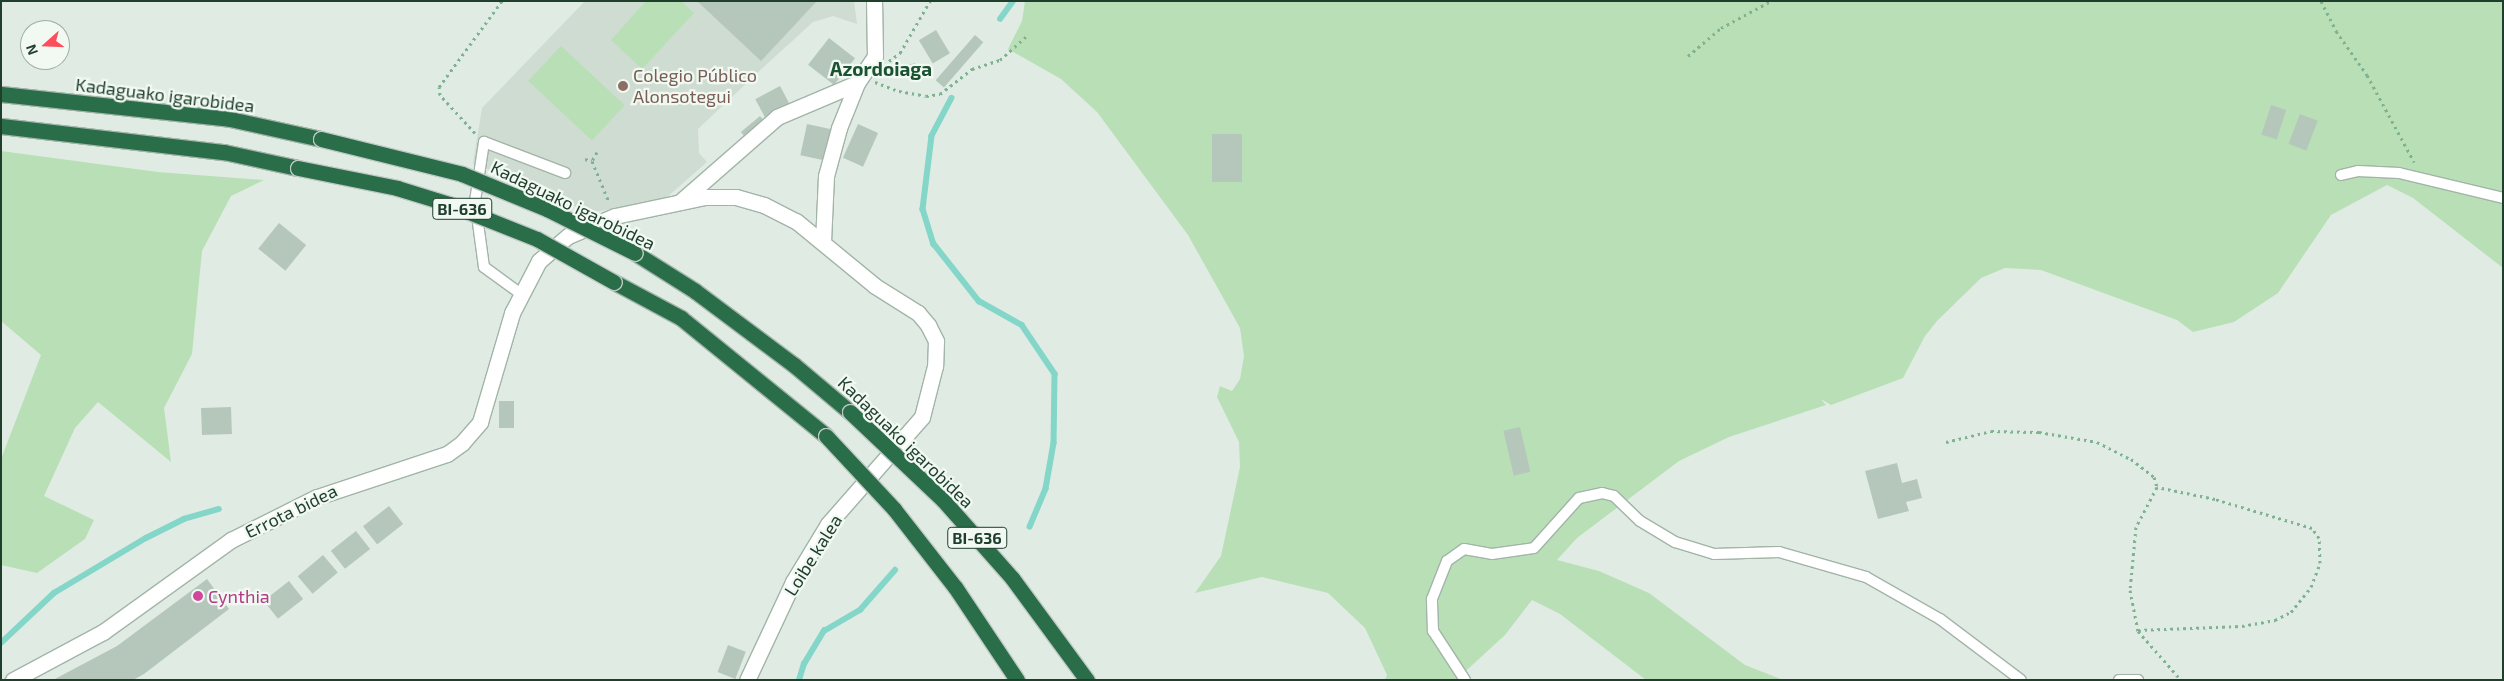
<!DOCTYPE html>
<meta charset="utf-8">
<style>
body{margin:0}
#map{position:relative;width:2504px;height:681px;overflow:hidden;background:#e0ece3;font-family:"Exo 2",sans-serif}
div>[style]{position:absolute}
.built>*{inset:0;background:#cedcd1}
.green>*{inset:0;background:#b9dfb7;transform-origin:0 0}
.stream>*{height:5.5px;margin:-2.75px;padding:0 2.75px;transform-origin:2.75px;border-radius:2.75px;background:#83d6c8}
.building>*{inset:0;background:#b5c7bb;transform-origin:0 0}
.path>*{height:3px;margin-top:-1.5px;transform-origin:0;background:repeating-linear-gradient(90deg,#7eb291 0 2.5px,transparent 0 6.5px)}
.roads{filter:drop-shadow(1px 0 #a2b4a8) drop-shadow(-1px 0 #a2b4a8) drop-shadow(0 1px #a2b4a8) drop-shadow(0 -1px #a2b4a8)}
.lane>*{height:10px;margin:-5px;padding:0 5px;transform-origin:5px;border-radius:5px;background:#fff}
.street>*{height:15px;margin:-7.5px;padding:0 7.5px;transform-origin:7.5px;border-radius:7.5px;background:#fff}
.highway>*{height:15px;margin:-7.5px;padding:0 7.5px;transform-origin:7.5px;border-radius:7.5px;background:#296d49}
.bridges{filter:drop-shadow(1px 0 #c0c9c4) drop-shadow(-1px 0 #c0c9c4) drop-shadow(0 1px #c0c9c4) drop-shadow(0 -1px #c0c9c4)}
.highway-bridge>*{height:15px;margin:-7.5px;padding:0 7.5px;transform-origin:7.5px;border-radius:7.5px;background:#296d49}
.dots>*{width:14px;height:14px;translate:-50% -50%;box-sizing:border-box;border:2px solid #f1f9f2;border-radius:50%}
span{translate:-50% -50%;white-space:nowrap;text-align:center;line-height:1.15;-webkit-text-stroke:4.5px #f1f9f2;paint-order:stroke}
.shield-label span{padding:1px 4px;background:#f1f9f2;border:1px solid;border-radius:4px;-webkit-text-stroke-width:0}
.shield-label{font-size:16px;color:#1f3e2c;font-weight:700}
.education-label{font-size:18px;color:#785e54}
.left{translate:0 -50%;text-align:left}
.street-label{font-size:18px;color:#1f3e2c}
.hotel-label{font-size:18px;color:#b23c85}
.neighbourhood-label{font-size:19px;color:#1a5232;font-weight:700}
.frame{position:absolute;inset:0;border:2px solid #1f3e2c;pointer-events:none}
.north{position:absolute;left:20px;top:20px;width:50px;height:50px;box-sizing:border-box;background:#f1f9f2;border:1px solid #9daea3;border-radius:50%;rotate:250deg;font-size:14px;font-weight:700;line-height:20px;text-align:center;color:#1f3e2c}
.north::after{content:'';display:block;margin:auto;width:18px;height:22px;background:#fd4e5b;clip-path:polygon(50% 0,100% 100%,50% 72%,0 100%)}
</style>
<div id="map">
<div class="built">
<div style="clip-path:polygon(585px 1px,854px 1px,857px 24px,833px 16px,813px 22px,767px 64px,698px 129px,699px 153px,707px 162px,666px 198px,590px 213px,473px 163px,482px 108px)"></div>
</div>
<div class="green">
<div style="clip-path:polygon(646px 1px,681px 1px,694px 13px,642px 69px,611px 40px)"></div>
<div style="clip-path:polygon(1025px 1px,2503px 1px,2503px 268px,2413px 198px,2387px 185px,2331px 215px,2278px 293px,2234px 322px,2193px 332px,2177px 320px,2041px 270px,2005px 268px,1981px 278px,1937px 321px,1925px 336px,1903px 378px,1831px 405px,1821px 399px,1826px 405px,1729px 437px,1679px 461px,1577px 538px,1557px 560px,1599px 571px,1649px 593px,1745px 665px,1783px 680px,1646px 680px,1560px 614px,1532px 600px,1505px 635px,1456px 680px,1385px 680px,1387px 675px,1365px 628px,1328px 593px,1262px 577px,1195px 593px,1221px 556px,1240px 467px,1239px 442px,1217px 397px,1220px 386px,1232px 391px,1240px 379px,1244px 356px,1240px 328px,1188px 235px,1097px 112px,1061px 79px,1008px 49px,1022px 21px)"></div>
<div style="left:561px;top:46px;width:87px;height:48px;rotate:43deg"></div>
<div style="clip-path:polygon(1px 151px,158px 172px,264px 180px,231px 196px,202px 251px,192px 354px,164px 408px,171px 462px,98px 402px,75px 428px,44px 496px,94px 520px,85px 539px,37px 573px,1px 565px,1px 459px,41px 355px,1px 321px)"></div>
</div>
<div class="stream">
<div style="left:1000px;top:19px;width:22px;rotate:-54deg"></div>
<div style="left:952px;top:98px;width:43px;rotate:117.8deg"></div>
<div style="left:932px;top:136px;width:74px;rotate:97deg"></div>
<div style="left:923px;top:209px;width:37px;rotate:73deg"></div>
<div style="left:934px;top:244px;width:73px;rotate:51.7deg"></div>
<div style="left:979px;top:301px;width:49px;rotate:29.2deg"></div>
<div style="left:1022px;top:325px;width:59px;rotate:56deg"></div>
<div style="left:1055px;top:374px;width:69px;rotate:90.8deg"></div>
<div style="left:1054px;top:443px;width:47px;rotate:99.9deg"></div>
<div style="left:1046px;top:489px;width:41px;rotate:112.8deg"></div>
<div style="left:1px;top:643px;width:73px;rotate:-43.3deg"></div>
<div style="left:54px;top:593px;width:107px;rotate:-30.9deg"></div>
<div style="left:146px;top:538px;width:42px;rotate:-26.6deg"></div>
<div style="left:184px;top:519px;width:36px;rotate:-16deg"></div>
<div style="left:799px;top:680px;width:17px;rotate:-73deg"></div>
<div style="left:804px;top:664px;width:39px;rotate:-59deg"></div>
<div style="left:824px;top:631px;width:42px;rotate:-30.3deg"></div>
<div style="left:860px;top:610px;width:53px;rotate:-48.8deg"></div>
</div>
<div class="building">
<div style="clip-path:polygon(697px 1px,817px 1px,761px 61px)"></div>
<div style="left:936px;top:30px;width:27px;height:20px;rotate:59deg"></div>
<div style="left:975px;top:35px;width:11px;height:60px;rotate:41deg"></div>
<div style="left:829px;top:38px;width:33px;height:34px;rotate:38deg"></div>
<div style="clip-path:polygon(915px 63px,918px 75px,906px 78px,902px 67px)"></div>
<div style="left:780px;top:86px;width:21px;height:28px;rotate:62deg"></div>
<div style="left:2271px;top:105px;width:16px;height:31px;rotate:18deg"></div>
<div style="left:2300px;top:114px;width:19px;height:32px;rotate:21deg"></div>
<div style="left:760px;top:116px;width:8px;height:25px;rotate:50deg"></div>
<div style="left:807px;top:124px;width:25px;height:32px;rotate:12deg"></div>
<div style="left:858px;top:124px;width:22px;height:37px;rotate:24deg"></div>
<div style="left:1212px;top:134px;width:30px;height:48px"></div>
<div style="left:279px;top:223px;width:35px;height:33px;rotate:39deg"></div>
<div style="left:499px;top:401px;width:15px;height:27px"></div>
<div style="left:231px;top:407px;width:27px;height:30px;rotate:88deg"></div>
<div style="left:1520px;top:427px;width:46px;height:17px;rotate:77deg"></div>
<div style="clip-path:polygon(1897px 463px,1902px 483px,1917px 479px,1922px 498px,1906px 502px,1909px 511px,1878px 519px,1865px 471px)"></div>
<div style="left:389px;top:506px;width:23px;height:33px;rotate:52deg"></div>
<div style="left:356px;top:531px;width:23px;height:32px;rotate:52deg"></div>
<div style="left:323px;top:555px;width:23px;height:33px;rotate:50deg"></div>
<div style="clip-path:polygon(207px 579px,229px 609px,144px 674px,133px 680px,53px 680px,117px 646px)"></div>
<div style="left:289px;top:581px;width:23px;height:32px;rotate:52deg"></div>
<div style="left:728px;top:645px;width:19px;height:29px;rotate:21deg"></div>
</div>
<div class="path">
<div style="left:2321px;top:1px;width:34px;rotate:63deg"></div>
<div style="left:2336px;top:31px;width:54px;rotate:54.8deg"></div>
<div style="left:2367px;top:75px;width:99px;rotate:61.6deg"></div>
<div style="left:1688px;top:56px;width:43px;rotate:-40.3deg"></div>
<div style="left:1721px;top:28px;width:57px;rotate:-28.4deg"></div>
<div style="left:889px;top:61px;width:14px;rotate:-36deg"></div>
<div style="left:900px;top:53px;width:60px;rotate:-60deg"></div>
<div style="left:875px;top:82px;width:26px;rotate:21deg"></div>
<div style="left:899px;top:91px;width:27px;rotate:10deg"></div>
<div style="left:926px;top:96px;width:14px;rotate:-8deg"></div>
<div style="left:940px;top:94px;width:41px;rotate:-38deg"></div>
<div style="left:972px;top:69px;width:29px;rotate:-18deg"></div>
<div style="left:1000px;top:60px;width:38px;rotate:-42deg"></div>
<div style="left:475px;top:133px;width:52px;rotate:-132.6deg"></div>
<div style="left:440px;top:95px;width:8px;rotate:-97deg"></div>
<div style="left:439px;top:87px;width:107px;rotate:-53.8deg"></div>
<div style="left:597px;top:152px;width:10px;rotate:119deg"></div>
<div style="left:592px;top:161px;width:44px;rotate:67.5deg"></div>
<div style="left:585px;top:159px;width:7px;rotate:16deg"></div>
<div style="left:1946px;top:442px;width:46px;rotate:-13.7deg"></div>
<div style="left:1991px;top:431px;width:48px;rotate:1.2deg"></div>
<div style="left:2039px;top:432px;width:59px;rotate:9.8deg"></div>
<div style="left:2097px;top:442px;width:38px;rotate:27deg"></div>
<div style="left:2131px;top:459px;width:29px;rotate:38deg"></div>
<div style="left:2154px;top:477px;width:10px;rotate:73deg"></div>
<div style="left:2157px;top:487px;width:45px;rotate:117.7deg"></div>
<div style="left:2136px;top:527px;width:63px;rotate:95.4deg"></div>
<div style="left:2130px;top:590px;width:42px;rotate:79deg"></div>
<div style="left:2138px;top:631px;width:65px;rotate:48.7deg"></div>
<div style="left:2138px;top:630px;width:104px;rotate:-2.2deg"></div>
<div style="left:2242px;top:626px;width:34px;rotate:-10deg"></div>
<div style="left:2275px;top:620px;width:18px;rotate:-27deg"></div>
<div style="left:2291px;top:612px;width:32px;rotate:-51deg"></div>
<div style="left:2311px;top:587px;width:26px;rotate:-69deg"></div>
<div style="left:2320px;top:563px;width:25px;rotate:-92deg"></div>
<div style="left:2319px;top:538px;width:12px;rotate:-125deg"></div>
<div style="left:2312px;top:528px;width:101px;rotate:-163.4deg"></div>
<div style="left:2215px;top:499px;width:59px;rotate:-168.3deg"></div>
</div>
<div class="roads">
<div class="lane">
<div style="left:2341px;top:175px;width:17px;rotate:-13deg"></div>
<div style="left:2358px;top:171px;width:41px;rotate:2.8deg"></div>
<div style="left:2399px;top:173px;width:107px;rotate:13.5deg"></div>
<div style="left:521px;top:294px;width:46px;rotate:-143.9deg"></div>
<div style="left:484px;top:267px;width:67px;rotate:-97.8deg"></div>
<div style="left:475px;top:201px;width:60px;rotate:-81.3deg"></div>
<div style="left:484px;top:142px;width:87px;rotate:20.9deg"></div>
<div style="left:1465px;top:680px;width:59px;rotate:-123.1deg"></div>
<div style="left:1433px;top:631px;width:32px;rotate:-92deg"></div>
<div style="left:1432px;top:599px;width:41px;rotate:-68.5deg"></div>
<div style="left:1447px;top:561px;width:21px;rotate:-35deg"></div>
<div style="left:1464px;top:549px;width:28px;rotate:10deg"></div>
<div style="left:1492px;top:554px;width:42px;rotate:-8.1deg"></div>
<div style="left:1534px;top:548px;width:67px;rotate:-48deg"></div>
<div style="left:1579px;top:498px;width:24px;rotate:-12deg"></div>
<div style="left:1602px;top:493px;width:12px;rotate:14deg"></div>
<div style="left:1614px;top:496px;width:36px;rotate:44deg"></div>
<div style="left:1640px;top:521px;width:41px;rotate:31deg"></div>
<div style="left:1675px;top:542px;width:41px;rotate:17.1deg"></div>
<div style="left:1714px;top:554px;width:65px;rotate:-1.8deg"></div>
<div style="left:1779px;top:552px;width:91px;rotate:16deg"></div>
<div style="left:1866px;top:577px;width:85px;rotate:29.6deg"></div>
<div style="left:1940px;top:619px;width:101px;rotate:37deg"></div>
<div style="left:2119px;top:680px;width:19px"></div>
</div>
<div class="street">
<div style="left:680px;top:202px;width:129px;rotate:-41.2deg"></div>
<div style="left:777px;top:117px;width:87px;rotate:-23deg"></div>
<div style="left:823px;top:242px;width:66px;rotate:-87.4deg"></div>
<div style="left:826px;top:176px;width:50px;rotate:-74.8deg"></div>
<div style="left:839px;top:128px;width:48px;rotate:-68.2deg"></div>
<div style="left:857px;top:83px;width:32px;rotate:-56deg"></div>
<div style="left:875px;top:56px;width:55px;rotate:-91deg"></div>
<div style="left:13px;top:680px;width:102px;rotate:-28.1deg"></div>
<div style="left:103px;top:632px;width:158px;rotate:-35.7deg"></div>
<div style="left:231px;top:540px;width:96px;rotate:-26.6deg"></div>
<div style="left:317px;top:497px;width:137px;rotate:-18.3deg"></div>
<div style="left:447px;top:454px;width:19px;rotate:-36deg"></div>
<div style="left:462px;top:443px;width:28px;rotate:-49deg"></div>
<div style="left:480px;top:422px;width:114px;rotate:-73.6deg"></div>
<div style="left:512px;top:313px;width:59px;rotate:-62.6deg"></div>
<div style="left:539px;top:261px;width:38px;rotate:-41deg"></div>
<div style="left:568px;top:236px;width:51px;rotate:-23.1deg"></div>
<div style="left:615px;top:216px;width:92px;rotate:-11.9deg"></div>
<div style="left:705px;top:197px;width:31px"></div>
<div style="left:736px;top:197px;width:29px;rotate:16deg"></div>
<div style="left:764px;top:205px;width:36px;rotate:27deg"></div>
<div style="left:796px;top:221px;width:102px;rotate:39.4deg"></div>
<div style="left:875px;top:286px;width:51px;rotate:32.1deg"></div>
<div style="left:918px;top:313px;width:16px;rotate:50deg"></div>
<div style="left:928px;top:325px;width:18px;rotate:63deg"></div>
<div style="left:936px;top:341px;width:25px;rotate:92deg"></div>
<div style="left:935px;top:366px;width:53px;rotate:104.3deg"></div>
<div style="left:922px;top:417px;width:142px;rotate:131.3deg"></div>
<div style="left:828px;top:524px;width:68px;rotate:121.1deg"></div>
<div style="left:793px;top:582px;width:108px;rotate:115.1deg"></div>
</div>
<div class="highway">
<div style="left:1px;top:94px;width:230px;rotate:6.2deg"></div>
<div style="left:230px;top:119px;width:93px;rotate:12.4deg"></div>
<div style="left:1px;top:126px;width:225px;rotate:6.7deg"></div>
<div style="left:224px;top:152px;width:76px;rotate:12.2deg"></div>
<div style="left:635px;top:253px;width:71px;rotate:32.3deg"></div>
<div style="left:695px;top:291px;width:124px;rotate:36.8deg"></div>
<div style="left:794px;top:365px;width:73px;rotate:40deg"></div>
<div style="left:614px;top:282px;width:76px;rotate:28.2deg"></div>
<div style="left:681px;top:318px;width:187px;rotate:39.1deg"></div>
</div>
</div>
<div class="bridges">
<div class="highway-bridge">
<div style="left:321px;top:139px;width:145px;rotate:13.9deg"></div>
<div style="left:462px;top:174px;width:92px;rotate:22.4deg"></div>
<div style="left:547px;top:209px;width:98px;rotate:26.6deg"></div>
<div style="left:298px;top:168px;width:101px;rotate:11.4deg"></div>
<div style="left:397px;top:188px;width:54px;rotate:17.1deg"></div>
<div style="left:449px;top:204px;width:95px;rotate:21.7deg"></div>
<div style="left:537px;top:239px;width:88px;rotate:29.2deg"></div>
<div style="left:850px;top:412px;width:128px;rotate:43.4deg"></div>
<div style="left:943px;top:500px;width:104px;rotate:48.5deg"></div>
<div style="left:1012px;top:578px;width:127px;rotate:53.7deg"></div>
<div style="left:826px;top:436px;width:100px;rotate:47deg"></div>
<div style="left:894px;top:509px;width:99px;rotate:52deg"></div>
<div style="left:955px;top:587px;width:112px;rotate:56.3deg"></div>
</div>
</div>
<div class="dots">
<div style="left:623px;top:86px;background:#8d6e63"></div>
<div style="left:198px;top:596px;background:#d1479c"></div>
</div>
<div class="shield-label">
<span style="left:462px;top:209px">BI-636</span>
<span style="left:977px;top:538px">BI-636</span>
</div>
<div class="education-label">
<span class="left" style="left:633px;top:86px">Colegio Público<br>Alonsotegui</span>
</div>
<div class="street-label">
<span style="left:165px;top:95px;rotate:7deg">Kadaguako igarobidea</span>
<span style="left:573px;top:205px;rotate:26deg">Kadaguako igarobidea</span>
<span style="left:906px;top:442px;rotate:44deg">Kadaguako igarobidea</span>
<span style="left:291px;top:511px;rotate:-26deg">Errota bidea</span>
<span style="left:813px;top:555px;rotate:-58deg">Loibe kalea</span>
</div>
<div class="hotel-label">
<span class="left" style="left:208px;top:596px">Cynthia</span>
</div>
<div class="neighbourhood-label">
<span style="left:881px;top:69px">Azordoiaga</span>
</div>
<div class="frame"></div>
<div class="north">N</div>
</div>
